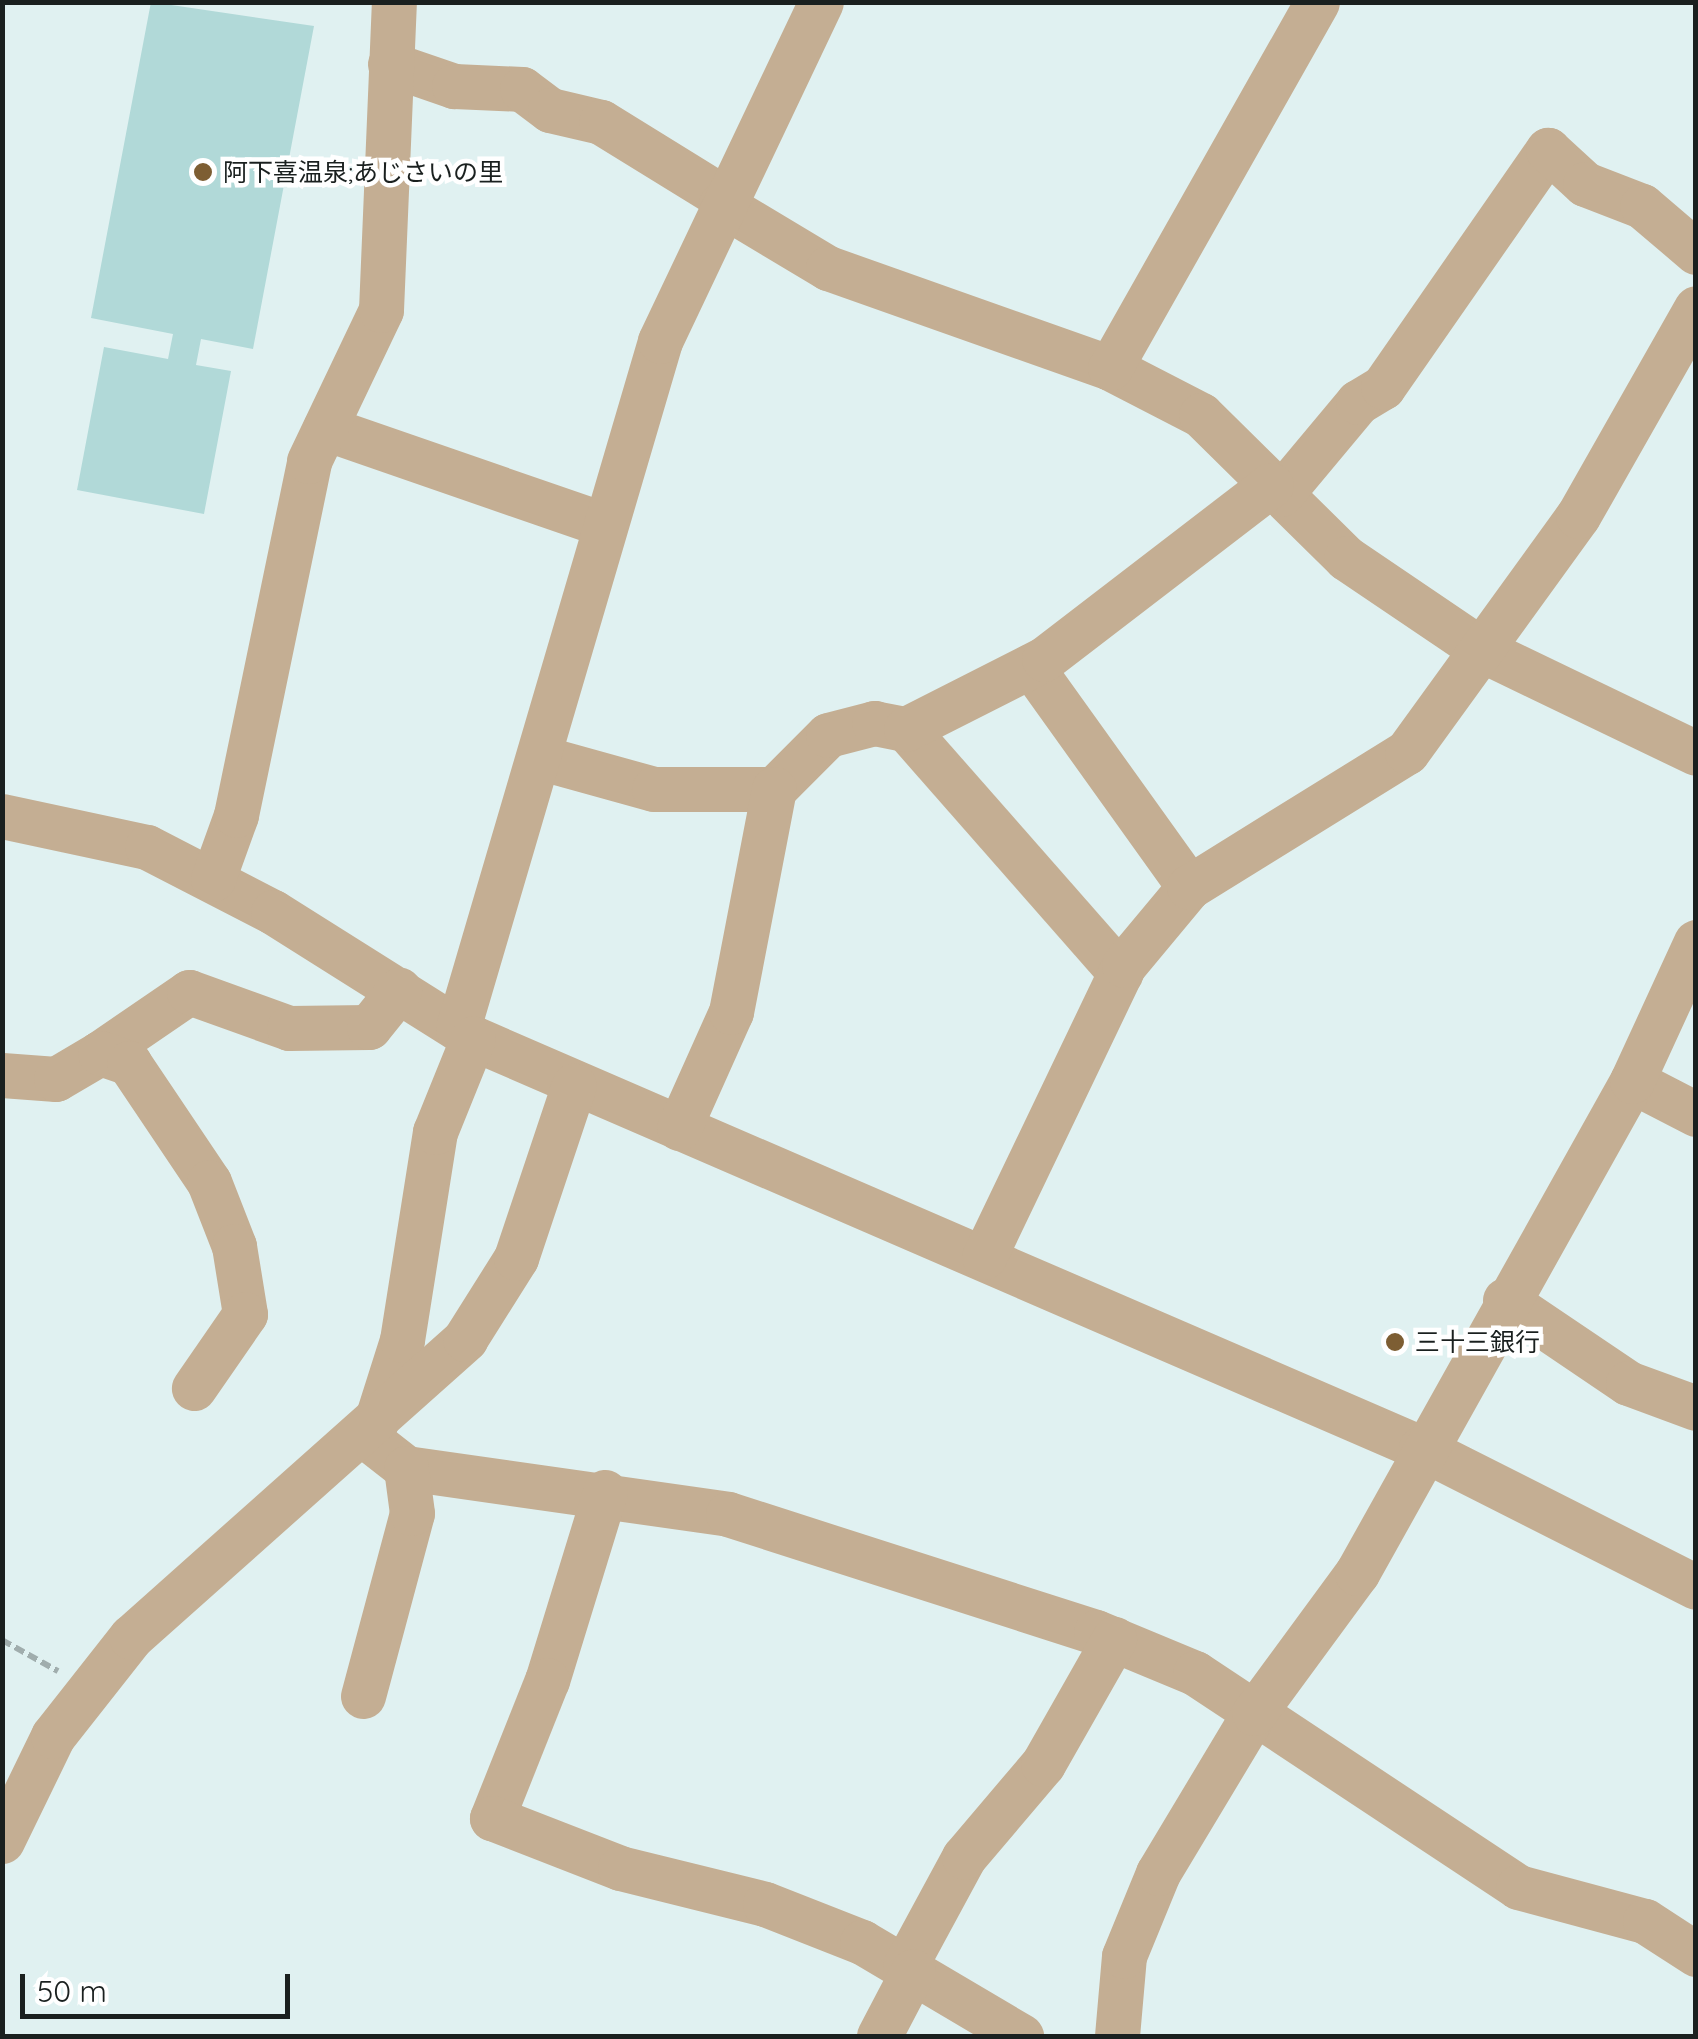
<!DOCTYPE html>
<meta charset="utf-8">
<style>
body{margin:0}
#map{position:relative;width:1698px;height:2039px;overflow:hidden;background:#e0f1f1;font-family:Quicksand,"Noto Sans JP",sans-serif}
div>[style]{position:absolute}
.building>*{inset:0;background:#b1d9d8}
.path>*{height:6px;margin-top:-3px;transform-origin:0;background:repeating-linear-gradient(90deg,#a0adad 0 10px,transparent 0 15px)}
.minor>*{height:45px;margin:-22.5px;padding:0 22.5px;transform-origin:22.5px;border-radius:22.5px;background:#c4ae93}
.dots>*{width:28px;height:28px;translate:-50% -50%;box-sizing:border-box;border:5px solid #fff;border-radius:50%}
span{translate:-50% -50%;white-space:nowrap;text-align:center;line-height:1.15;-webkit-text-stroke:9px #fff;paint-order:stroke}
.poi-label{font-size:25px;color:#1a201f}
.left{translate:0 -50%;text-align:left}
.frame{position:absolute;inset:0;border:5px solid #1a201f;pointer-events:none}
.scale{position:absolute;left:20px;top:1974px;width:270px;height:45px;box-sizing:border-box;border:5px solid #1a201f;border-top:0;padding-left:12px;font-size:30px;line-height:35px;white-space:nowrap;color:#1a201f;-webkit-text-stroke:8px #fff;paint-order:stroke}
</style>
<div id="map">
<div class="building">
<div style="clip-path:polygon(151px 2px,314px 26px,253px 349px,201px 339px,196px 365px,231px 371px,204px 514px,77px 490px,104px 347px,168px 359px,173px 334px,91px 318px)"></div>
</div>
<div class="path">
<div style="left:2px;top:1640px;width:64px;rotate:29deg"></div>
</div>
<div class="minor">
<div style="left:390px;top:64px;width:68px;rotate:19deg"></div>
<div style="left:454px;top:86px;width:68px;rotate:2.5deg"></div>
<div style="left:522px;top:89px;width:35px;rotate:37deg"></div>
<div style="left:550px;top:110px;width:52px;rotate:13.2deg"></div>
<div style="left:601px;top:122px;width:145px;rotate:31.7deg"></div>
<div style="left:721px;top:204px;width:125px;rotate:30.9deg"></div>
<div style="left:828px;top:268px;width:299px;rotate:19.5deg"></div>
<div style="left:1110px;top:368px;width:102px;rotate:27.3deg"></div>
<div style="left:1201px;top:415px;width:204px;rotate:44.6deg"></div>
<div style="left:1346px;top:558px;width:164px;rotate:34.1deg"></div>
<div style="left:1482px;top:650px;width:237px;rotate:25.7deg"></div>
<div style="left:1110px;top:368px;width:420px;rotate:-60.5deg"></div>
<div style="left:325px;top:428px;width:296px;rotate:19.1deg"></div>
<div style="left:1281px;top:494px;width:120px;rotate:-50.1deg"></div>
<div style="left:1358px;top:402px;width:29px;rotate:-31deg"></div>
<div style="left:1383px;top:387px;width:289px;rotate:-55.2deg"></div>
<div style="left:1548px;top:150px;width:50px;rotate:42.6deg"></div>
<div style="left:1585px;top:184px;width:61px;rotate:21.1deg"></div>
<div style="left:1642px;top:206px;width:71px;rotate:40.4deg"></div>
<div style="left:1031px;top:666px;width:272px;rotate:54.4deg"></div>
<div style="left:906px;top:729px;width:325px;rotate:48.7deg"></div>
<div style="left:542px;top:758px;width:116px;rotate:15.5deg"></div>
<div style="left:654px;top:789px;width:120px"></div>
<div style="left:774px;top:789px;width:76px;rotate:-45deg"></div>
<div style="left:828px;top:735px;width:48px;rotate:-14.6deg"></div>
<div style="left:874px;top:723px;width:33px;rotate:11deg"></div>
<div style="left:906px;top:729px;width:155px;rotate:-26.9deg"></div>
<div style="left:1044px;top:659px;width:286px;rotate:-37.5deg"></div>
<div style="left:2px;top:816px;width:148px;rotate:12.1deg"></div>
<div style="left:147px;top:847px;width:142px;rotate:27.3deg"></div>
<div style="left:273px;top:912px;width:236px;rotate:32.2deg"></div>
<div style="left:473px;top:1038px;width:1033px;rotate:23.39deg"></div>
<div style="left:1421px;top:1448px;width:308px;rotate:26.8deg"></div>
<div style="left:213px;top:879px;width:68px;rotate:-70.2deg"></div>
<div style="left:236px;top:815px;width:361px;rotate:-78.3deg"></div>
<div style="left:309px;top:461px;width:167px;rotate:-64.5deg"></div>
<div style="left:381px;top:310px;width:308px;rotate:-87.6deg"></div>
<div style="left:458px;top:1028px;width:716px;rotate:-73.61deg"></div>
<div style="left:660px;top:341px;width:375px;rotate:-64.6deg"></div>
<div style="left:100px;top:1053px;width:108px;rotate:-34.4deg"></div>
<div style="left:189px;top:992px;width:106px;rotate:19.8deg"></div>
<div style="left:289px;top:1028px;width:80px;rotate:-0.7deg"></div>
<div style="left:369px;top:1027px;width:48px;rotate:-51deg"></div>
<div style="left:2px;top:1075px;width:54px;rotate:4.2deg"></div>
<div style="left:56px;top:1079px;width:51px;rotate:-30.6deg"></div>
<div style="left:100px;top:1053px;width:31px;rotate:19deg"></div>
<div style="left:129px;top:1063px;width:143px;rotate:56.1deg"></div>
<div style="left:209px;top:1182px;width:69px;rotate:68.7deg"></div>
<div style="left:234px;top:1246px;width:69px;rotate:80.8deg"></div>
<div style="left:245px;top:1314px;width:90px;rotate:124.6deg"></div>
<div style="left:1632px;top:1081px;width:72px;rotate:27.3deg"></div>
<div style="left:679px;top:1128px;width:127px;rotate:-65.9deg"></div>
<div style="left:731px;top:1012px;width:227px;rotate:-79.1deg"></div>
<div style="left:984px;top:1257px;width:324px;rotate:-64.4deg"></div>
<div style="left:1124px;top:965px;width:102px;rotate:-50.2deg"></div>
<div style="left:1189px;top:887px;width:256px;rotate:-31.8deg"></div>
<div style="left:1407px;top:752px;width:291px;rotate:-54.1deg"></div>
<div style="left:1578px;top:516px;width:239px;rotate:-60.4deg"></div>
<div style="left:1505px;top:1300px;width:148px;rotate:34deg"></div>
<div style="left:1628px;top:1383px;width:72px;rotate:20.2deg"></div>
<div style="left:376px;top:1422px;width:86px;rotate:-72.4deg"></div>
<div style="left:402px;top:1340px;width:211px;rotate:-81deg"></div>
<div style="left:435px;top:1132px;width:101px;rotate:-68deg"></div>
<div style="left:365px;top:1436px;width:52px;rotate:38deg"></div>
<div style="left:406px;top:1468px;width:325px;rotate:8.1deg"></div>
<div style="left:728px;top:1514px;width:386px;rotate:17.8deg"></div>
<div style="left:1096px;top:1632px;width:107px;rotate:22.5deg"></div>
<div style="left:1195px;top:1673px;width:387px;rotate:33.5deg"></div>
<div style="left:1518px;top:1887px;width:131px;rotate:15deg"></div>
<div style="left:1645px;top:1921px;width:61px;rotate:32.9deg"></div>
<div style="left:605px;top:1492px;width:197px;rotate:107.1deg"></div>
<div style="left:547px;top:1680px;width:149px;rotate:111.7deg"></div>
<div style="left:492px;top:1818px;width:137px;rotate:21.3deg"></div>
<div style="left:620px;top:1868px;width:149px;rotate:13.9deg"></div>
<div style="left:765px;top:1904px;width:104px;rotate:21.4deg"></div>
<div style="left:862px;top:1942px;width:185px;rotate:30.6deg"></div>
<div style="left:363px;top:1696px;width:189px;rotate:-75deg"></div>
<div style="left:412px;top:1513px;width:45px;rotate:-97.6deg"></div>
<div style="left:2px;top:1841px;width:117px;rotate:-64.1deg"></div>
<div style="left:53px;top:1736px;width:126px;rotate:-51.8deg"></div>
<div style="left:131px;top:1637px;width:448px;rotate:-41.7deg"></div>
<div style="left:465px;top:1339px;width:96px;rotate:-57.8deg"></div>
<div style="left:516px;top:1258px;width:182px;rotate:-71.5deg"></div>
<div style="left:905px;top:1966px;width:124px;rotate:-61.6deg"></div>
<div style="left:964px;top:1857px;width:122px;rotate:-49.7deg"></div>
<div style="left:1043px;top:1764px;width:144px;rotate:-60.4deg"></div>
<div style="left:879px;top:2036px;width:73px;rotate:-62.4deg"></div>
<div style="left:1117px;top:2036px;width:80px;rotate:-85deg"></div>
<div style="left:1124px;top:1956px;width:90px;rotate:-67.7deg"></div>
<div style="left:1158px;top:1873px;width:187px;rotate:-59deg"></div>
<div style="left:1254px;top:1713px;width:174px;rotate:-53.7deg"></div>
<div style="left:1357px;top:1573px;width:564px;rotate:-60.8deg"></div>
<div style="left:1632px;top:1081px;width:153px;rotate:-65.3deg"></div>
</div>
<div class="dots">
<div style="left:203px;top:172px;background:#7d5e33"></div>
<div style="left:1395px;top:1342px;background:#7d5e33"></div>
</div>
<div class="poi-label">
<span class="left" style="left:223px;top:172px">阿下喜温泉;あじさいの里</span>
<span class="left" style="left:1415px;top:1342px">三十三銀行</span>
</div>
<div class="frame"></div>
<div class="scale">50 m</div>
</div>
